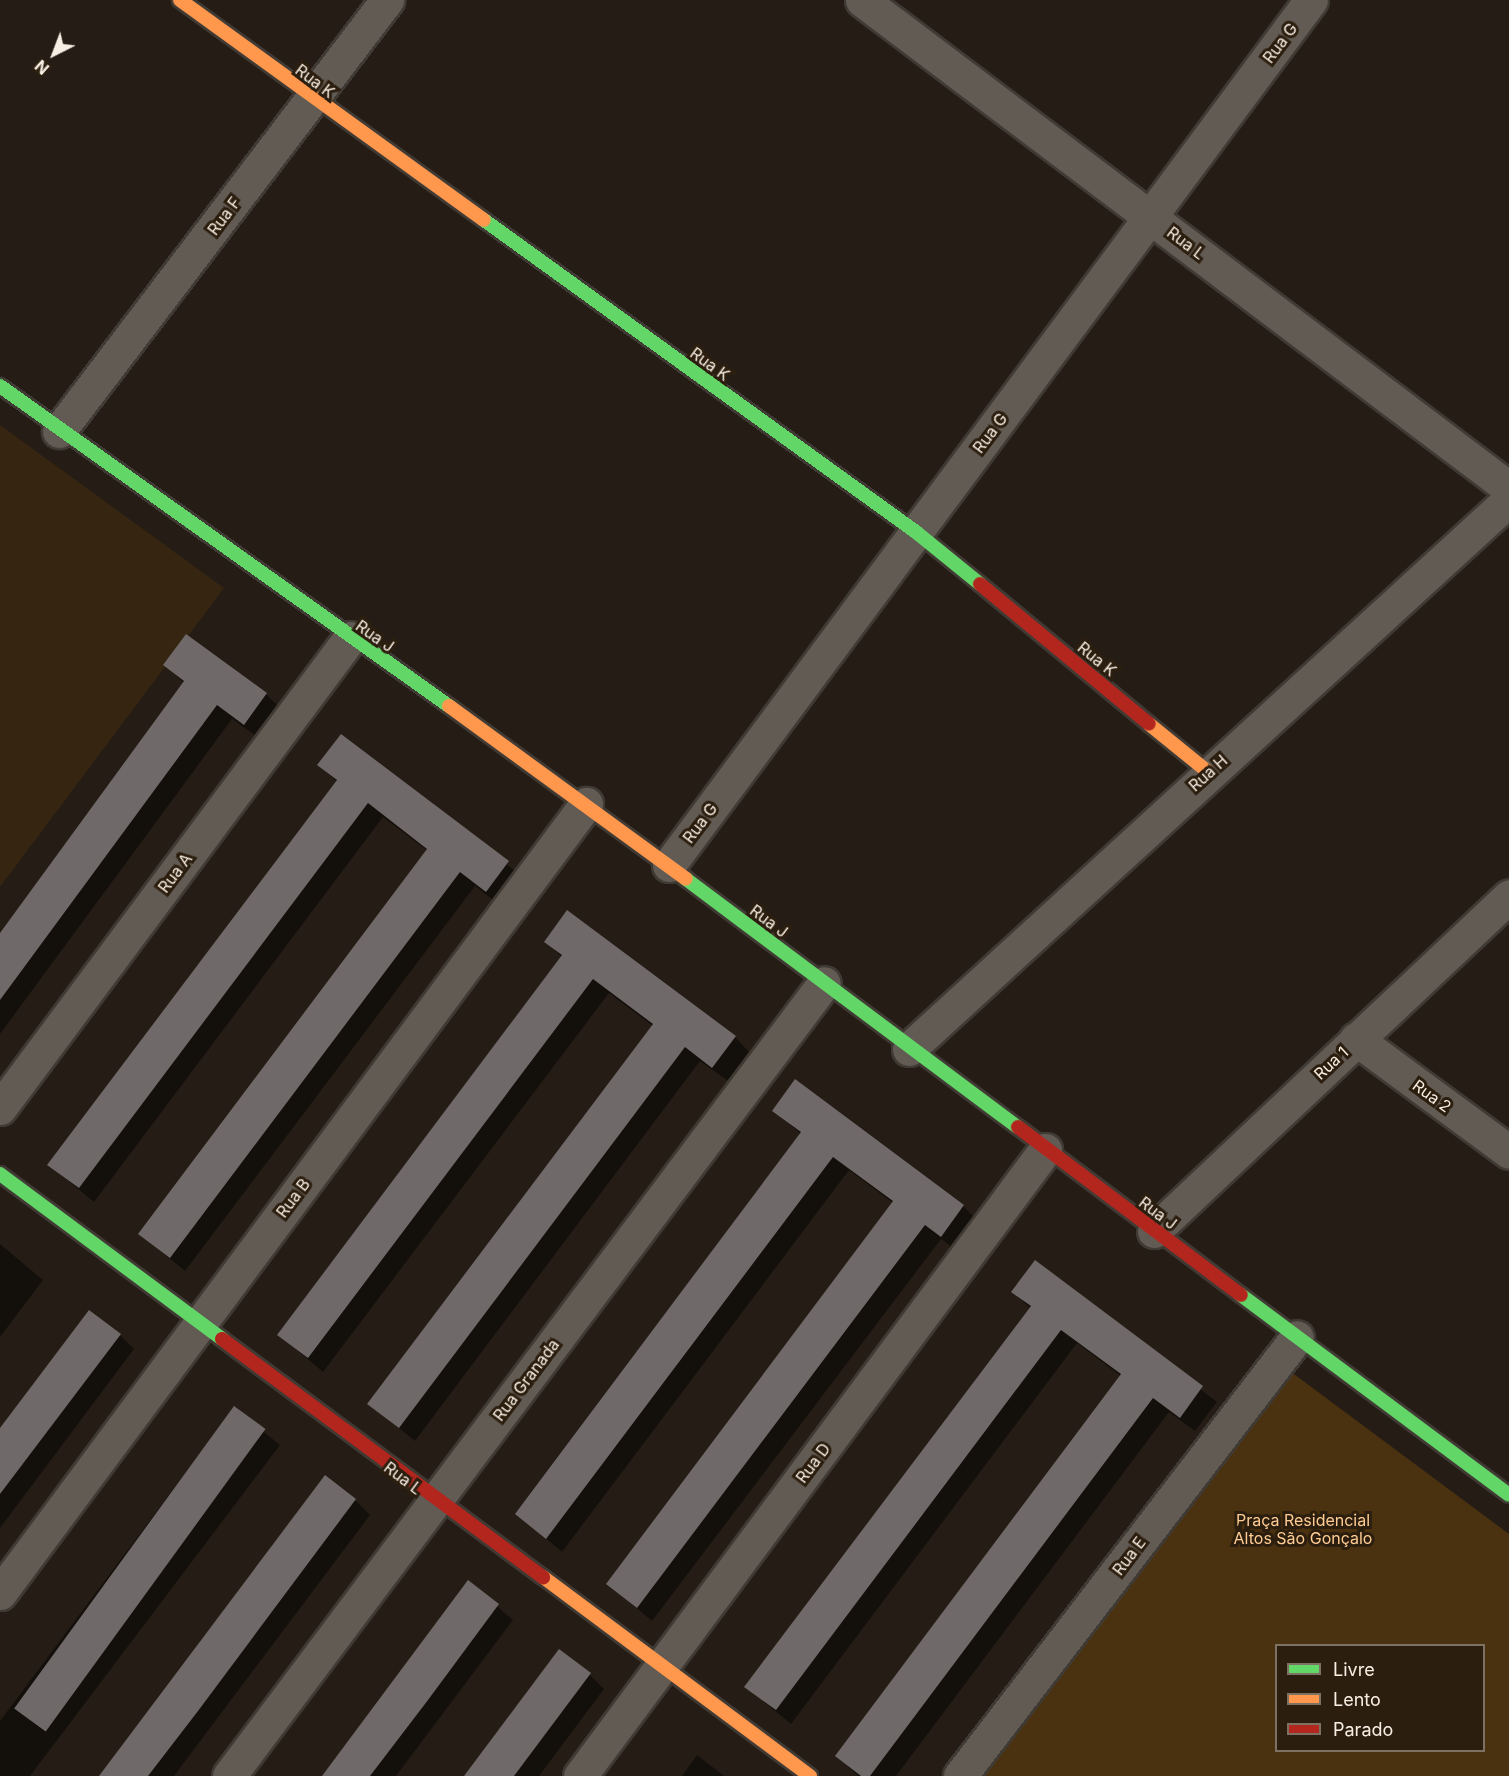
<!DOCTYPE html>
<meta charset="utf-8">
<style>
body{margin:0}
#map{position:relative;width:1509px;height:1776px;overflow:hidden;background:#251d15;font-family:Inter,sans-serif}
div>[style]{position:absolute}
.built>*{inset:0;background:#352511}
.green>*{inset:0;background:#4a310f}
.shadow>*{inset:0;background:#0007}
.building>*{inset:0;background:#706969;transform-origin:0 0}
.roads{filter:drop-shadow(2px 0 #403a34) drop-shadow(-2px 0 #403a34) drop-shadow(0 2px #403a34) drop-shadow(0 -2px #403a34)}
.street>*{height:33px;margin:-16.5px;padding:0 16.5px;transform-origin:16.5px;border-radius:16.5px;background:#615b54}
.fast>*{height:14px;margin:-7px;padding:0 7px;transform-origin:7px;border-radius:7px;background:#63d668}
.slow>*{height:14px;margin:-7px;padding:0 7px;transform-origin:7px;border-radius:7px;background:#ff974d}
.jam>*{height:14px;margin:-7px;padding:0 7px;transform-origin:7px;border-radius:7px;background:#b3261e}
span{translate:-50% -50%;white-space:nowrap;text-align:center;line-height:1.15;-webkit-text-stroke:6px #2c1e0e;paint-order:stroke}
.street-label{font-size:16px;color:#f7eee4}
.park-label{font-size:16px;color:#fecc94}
.legend{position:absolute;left:1275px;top:1644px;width:210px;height:108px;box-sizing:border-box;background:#2c1e0e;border:2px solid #7d7164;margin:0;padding:8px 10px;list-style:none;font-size:18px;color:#f7eee4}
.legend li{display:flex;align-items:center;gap:12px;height:30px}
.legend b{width:30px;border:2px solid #7d7164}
.north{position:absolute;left:24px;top:24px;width:60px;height:60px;-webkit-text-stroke:4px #2c1e0e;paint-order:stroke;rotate:222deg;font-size:16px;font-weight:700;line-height:24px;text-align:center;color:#f7eee4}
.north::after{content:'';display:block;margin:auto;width:21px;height:27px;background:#f7eee4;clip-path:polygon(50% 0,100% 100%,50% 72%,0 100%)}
</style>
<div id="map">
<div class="built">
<div style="clip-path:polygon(0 425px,224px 588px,0 887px)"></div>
</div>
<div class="green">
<div style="clip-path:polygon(evenodd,1279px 1363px,1509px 1534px,1509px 1776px,979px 1776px,1279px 1363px,1276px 1646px,1484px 1646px,1484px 1750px,1276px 1750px,1276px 1646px)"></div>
</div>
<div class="shadow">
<div style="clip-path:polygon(165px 665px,266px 694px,281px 709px,259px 738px,232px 719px,0 1034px,0 935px,184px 683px)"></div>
<div style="clip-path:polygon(341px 736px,523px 877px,501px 906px,475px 886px,185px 1271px,140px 1234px,428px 851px,383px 817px,94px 1202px,49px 1165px,337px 782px,319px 765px)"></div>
<div style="clip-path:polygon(546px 942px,735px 1037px,749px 1052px,728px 1081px,700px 1061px,415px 1441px,369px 1404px,653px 1026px,609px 993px,323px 1372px,279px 1335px,562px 957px)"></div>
<div style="clip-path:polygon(774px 1110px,963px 1206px,978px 1221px,956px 1250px,941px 1239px,652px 1621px,608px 1584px,893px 1203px,849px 1170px,562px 1552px,517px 1514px,801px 1134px)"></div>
<div style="clip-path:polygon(0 1244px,43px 1280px,0 1337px)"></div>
<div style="clip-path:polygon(1035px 1262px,1217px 1402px,1195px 1431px,1169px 1412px,896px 1776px,858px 1776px,837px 1756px,1122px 1377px,1077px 1343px,791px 1724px,746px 1687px,1031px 1309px,1013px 1292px)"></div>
<div style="clip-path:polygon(120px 1335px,134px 1349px,0 1528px,0 1432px)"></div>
<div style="clip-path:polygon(234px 1408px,280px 1445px,30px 1776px,0 1776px,0 1721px)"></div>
<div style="clip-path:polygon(355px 1500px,370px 1515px,174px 1776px,100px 1776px)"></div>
<div style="clip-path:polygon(469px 1582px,513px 1620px,396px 1776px,323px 1776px)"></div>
<div style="clip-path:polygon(590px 1675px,604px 1689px,539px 1776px,466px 1776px)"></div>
<div style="clip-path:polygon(697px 1755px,724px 1776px,682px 1776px)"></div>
</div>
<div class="building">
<div style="clip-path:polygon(186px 634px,267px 693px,244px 725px,217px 705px,0 1000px,0 933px,184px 681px,163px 665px)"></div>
<div style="clip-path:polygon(341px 734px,509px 861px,486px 892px,460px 872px,170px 1258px,138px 1234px,427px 849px,368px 803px,79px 1188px,47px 1165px,337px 780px,317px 765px)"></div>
<div style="clip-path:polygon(567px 910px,736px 1036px,712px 1068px,685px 1047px,399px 1428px,367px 1404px,653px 1024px,593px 979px,308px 1358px,277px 1335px,562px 955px,544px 942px)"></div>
<div style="clip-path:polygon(795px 1079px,964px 1205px,941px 1237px,925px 1225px,637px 1608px,606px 1584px,893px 1201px,833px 1157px,546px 1539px,515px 1514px,801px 1132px,772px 1111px)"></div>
<div style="clip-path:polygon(1035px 1260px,1203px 1386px,1180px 1418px,1153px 1398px,870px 1776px,861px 1776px,835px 1756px,1121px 1374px,1061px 1330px,776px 1710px,744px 1687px,1031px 1306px,1011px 1292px)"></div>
<div style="clip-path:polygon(89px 1310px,121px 1334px,0 1494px,0 1428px)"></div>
<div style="left:234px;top:1406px;width:39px;height:374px;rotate:36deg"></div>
<div style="clip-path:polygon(325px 1475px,356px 1499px,198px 1711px,148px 1776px,99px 1776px)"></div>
<div style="clip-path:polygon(468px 1580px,499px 1604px,428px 1700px,370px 1776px,322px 1776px)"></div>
<div style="clip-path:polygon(559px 1649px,591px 1673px,514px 1776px,464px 1776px)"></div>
</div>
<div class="roads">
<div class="street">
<div style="left:862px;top:0;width:810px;rotate:37.03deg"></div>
<div style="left:59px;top:431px;width:542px;rotate:-52.73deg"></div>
<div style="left:669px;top:865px;width:1077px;rotate:-53.42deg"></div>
<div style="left:1356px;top:1039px;width:190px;rotate:36.4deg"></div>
<div style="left:909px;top:1049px;width:813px;rotate:-42.46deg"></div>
<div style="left:0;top:1108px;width:586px;rotate:-53.33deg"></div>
<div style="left:1154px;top:1231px;width:488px;rotate:-43.3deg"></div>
<div style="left:0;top:1593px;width:983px;rotate:-53.4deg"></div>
<div style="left:229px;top:1776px;width:991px;rotate:-53.12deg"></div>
<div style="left:580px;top:1776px;width:780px;rotate:-53.39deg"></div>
<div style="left:960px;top:1776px;width:553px;rotate:-52.49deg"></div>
</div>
<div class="fast">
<div style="left:484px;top:220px;width:533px;rotate:35.84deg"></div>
<div style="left:916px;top:532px;width:82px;rotate:39.1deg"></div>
<div style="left:0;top:386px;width:551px;rotate:35.48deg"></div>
<div style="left:686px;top:879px;width:414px;rotate:36.8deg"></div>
<div style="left:0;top:1174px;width:277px;rotate:36.6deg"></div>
<div style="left:1241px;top:1295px;width:334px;rotate:36.7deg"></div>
</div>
<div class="slow">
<div style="left:180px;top:0;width:375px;rotate:35.9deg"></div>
<div style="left:449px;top:706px;width:293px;rotate:36.1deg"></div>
<div style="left:1149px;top:724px;width:76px;rotate:39.1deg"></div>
<div style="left:543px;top:1577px;width:333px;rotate:36.7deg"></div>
</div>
<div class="jam">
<div style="left:980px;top:584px;width:219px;rotate:39.6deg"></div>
<div style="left:1018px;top:1127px;width:279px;rotate:37deg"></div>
<div style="left:222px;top:1339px;width:400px;rotate:36.6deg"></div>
</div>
</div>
<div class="street-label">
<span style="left:1280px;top:43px;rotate:-53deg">Rua G</span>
<span style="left:315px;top:81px;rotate:37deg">Rua K</span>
<span style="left:224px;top:216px;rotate:-53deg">Rua F</span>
<span style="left:1186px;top:243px;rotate:37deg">Rua L</span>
<span style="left:710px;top:364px;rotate:36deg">Rua K</span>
<span style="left:990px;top:433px;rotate:-53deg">Rua G</span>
<span style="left:375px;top:636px;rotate:35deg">Rua J</span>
<span style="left:1097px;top:659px;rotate:39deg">Rua K</span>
<span style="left:1208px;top:773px;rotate:-42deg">Rua H</span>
<span style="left:700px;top:823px;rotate:-53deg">Rua G</span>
<span style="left:175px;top:873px;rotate:-53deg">Rua A</span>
<span style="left:769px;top:921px;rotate:37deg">Rua J</span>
<span style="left:1331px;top:1063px;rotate:-43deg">Rua 1</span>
<span style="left:1432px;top:1096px;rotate:36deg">Rua 2</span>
<span style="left:293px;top:1198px;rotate:-53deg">Rua B</span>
<span style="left:1158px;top:1213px;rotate:37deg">Rua J</span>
<span style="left:526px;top:1380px;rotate:-53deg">Rua Granada</span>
<span style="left:813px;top:1463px;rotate:-53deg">Rua D</span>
<span style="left:403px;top:1478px;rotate:37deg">Rua L</span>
<span style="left:1129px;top:1556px;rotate:-53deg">Rua E</span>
</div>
<div class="park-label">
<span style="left:1303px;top:1529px">Praça Residencial<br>Altos São Gonçalo</span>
</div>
<ul class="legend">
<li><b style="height:8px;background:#63d668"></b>Livre</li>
<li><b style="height:8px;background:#ff974d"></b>Lento</li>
<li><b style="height:8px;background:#b3261e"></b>Parado</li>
</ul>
<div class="north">N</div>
</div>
